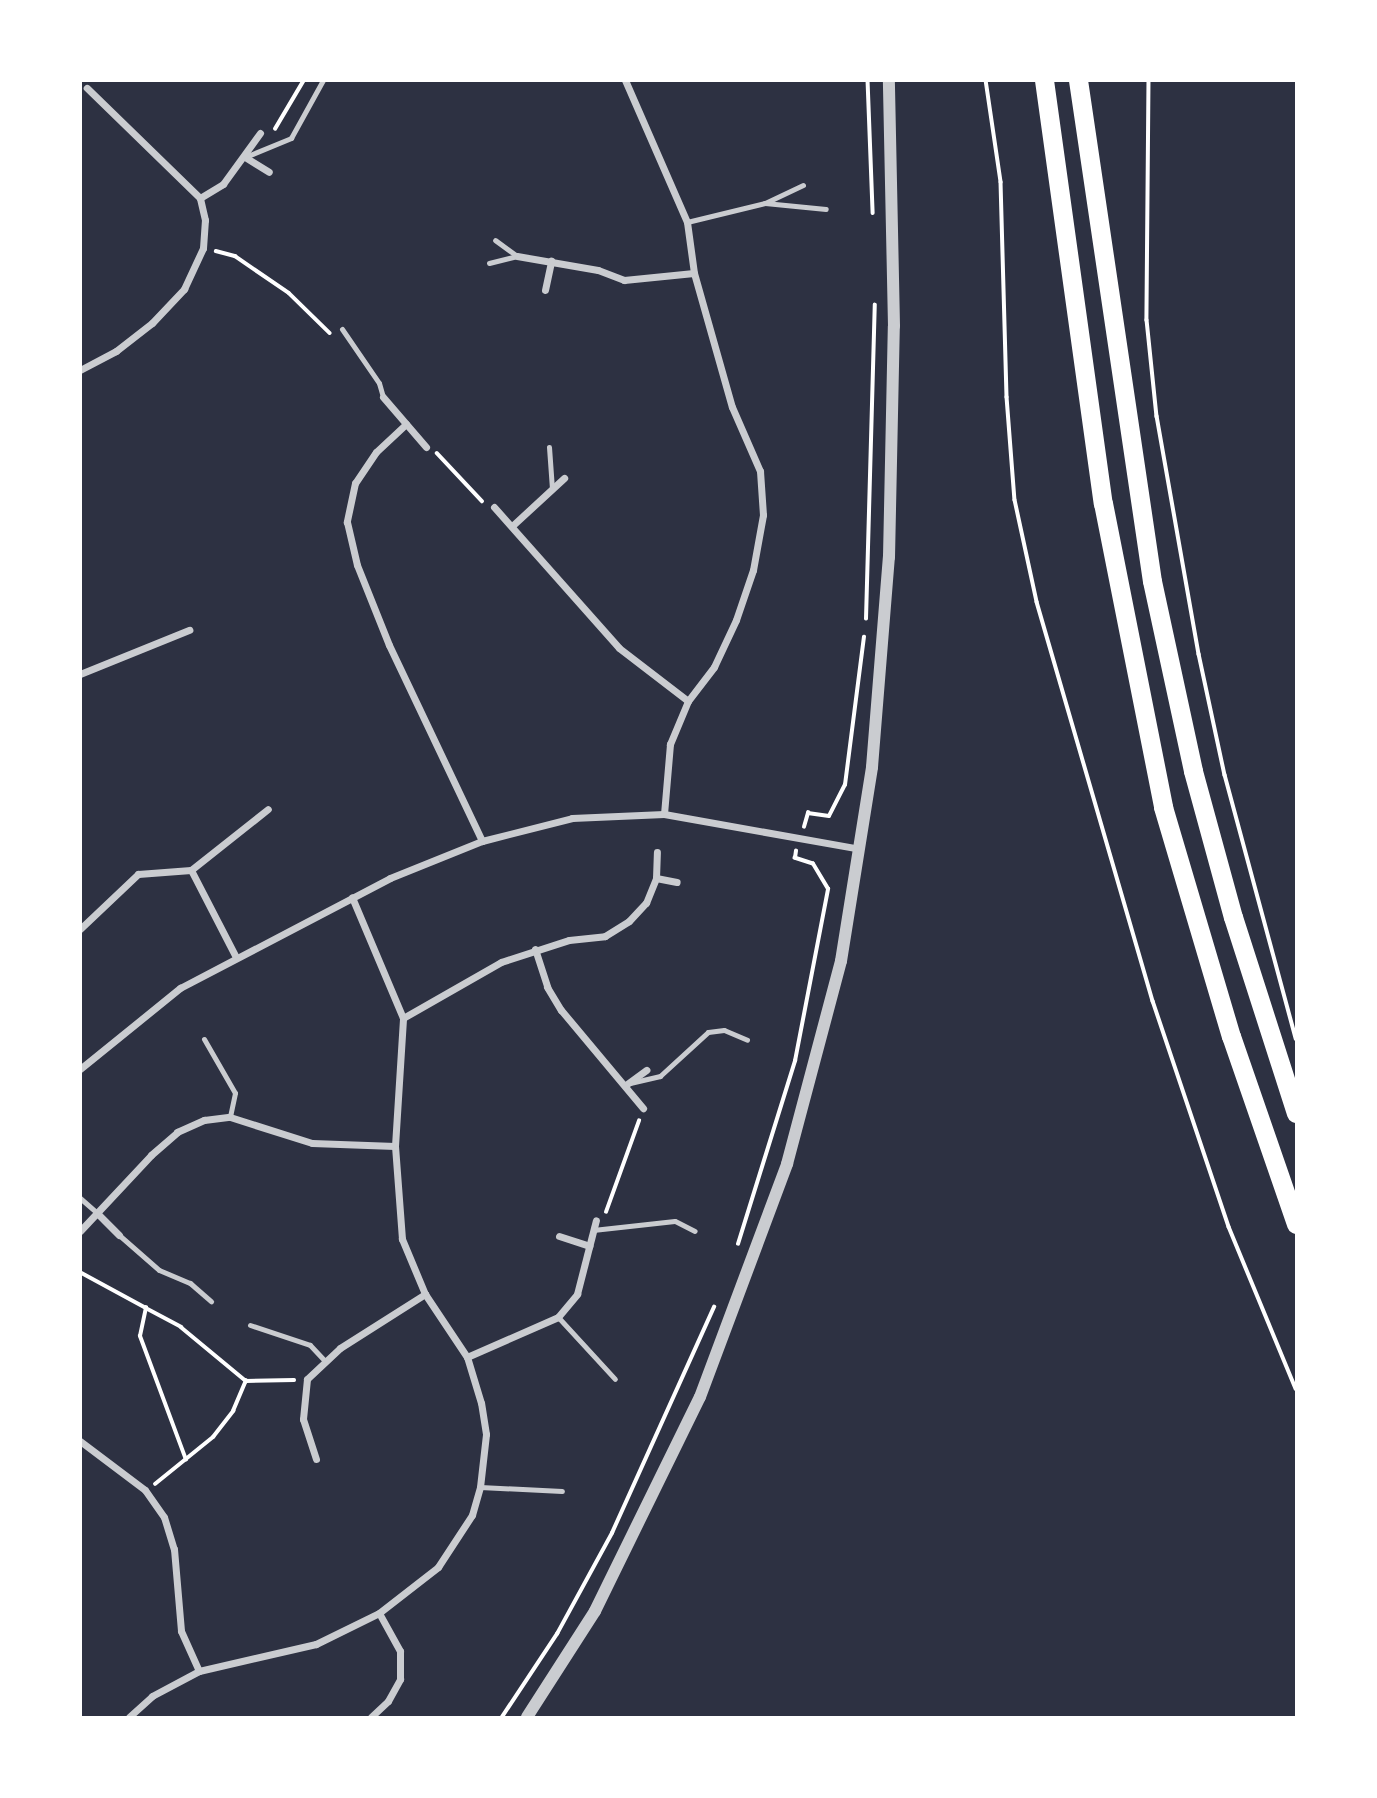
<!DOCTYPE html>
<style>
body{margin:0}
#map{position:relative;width:1377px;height:1798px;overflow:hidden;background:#2d3142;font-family:"Times New Roman",serif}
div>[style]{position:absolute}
.path>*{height:3.5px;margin:-1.75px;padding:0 1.75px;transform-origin:1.75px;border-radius:1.75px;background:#fff}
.service>*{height:5px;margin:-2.5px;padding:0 2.5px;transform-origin:2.5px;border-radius:2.5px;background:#caccd0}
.minor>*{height:7px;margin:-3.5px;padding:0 3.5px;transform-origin:3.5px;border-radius:3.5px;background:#caccd0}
.tertiary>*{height:12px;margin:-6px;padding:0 6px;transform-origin:6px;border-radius:6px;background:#caccd0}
.trunk>*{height:19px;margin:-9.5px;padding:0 9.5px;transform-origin:9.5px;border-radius:9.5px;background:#fff}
span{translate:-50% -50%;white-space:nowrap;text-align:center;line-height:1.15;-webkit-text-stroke:7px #fff;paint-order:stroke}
.frame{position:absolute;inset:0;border:82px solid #fff;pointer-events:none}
</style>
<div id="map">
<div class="path">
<div style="left:868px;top:80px;width:133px;rotate:87.8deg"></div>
<div style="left:986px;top:80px;width:103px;rotate:81.6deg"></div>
<div style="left:1001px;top:182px;width:215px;rotate:88.4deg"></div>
<div style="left:1007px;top:397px;width:103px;rotate:85.6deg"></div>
<div style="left:1015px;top:500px;width:104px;rotate:77.8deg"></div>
<div style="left:1037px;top:602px;width:416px;rotate:73.8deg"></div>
<div style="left:1153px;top:1001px;width:238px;rotate:71.4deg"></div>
<div style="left:1229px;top:1227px;width:175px;rotate:67.5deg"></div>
<div style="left:1149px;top:80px;width:240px;rotate:90.5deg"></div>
<div style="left:1147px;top:320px;width:97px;rotate:84.1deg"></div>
<div style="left:1157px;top:416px;width:242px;rotate:80deg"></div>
<div style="left:1199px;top:654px;width:124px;rotate:77.9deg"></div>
<div style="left:1225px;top:775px;width:273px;rotate:74.9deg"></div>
<div style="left:275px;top:129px;width:57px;rotate:-59.4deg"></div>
<div style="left:216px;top:251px;width:20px;rotate:15deg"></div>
<div style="left:235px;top:256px;width:65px;rotate:34.4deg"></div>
<div style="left:289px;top:293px;width:57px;rotate:44.3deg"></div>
<div style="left:437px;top:453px;width:66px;rotate:46.8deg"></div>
<div style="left:866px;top:619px;width:314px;rotate:-88.4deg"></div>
<div style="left:804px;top:827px;width:15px;rotate:-74deg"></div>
<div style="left:808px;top:813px;width:21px;rotate:8deg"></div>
<div style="left:829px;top:816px;width:35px;rotate:-63deg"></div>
<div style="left:845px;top:785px;width:149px;rotate:-82.7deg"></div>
<div style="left:606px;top:1212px;width:97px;rotate:-70.1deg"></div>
<div style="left:738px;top:1244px;width:192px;rotate:-72.7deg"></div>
<div style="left:795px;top:1061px;width:175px;rotate:-79.1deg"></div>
<div style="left:828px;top:889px;width:29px;rotate:-121deg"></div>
<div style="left:813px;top:864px;width:19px;rotate:-162deg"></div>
<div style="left:795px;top:858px;width:7px;rotate:-82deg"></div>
<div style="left:80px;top:1272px;width:75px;rotate:28.6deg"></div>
<div style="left:186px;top:1460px;width:132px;rotate:-110.4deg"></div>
<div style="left:140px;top:1336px;width:29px;rotate:-78deg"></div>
<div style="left:146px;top:1308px;width:40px;rotate:28deg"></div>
<div style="left:181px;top:1327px;width:85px;rotate:39.7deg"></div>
<div style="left:155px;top:1484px;width:75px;rotate:-39deg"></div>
<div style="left:213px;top:1437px;width:33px;rotate:-52deg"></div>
<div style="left:233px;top:1411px;width:33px;rotate:-67deg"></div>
<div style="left:246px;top:1381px;width:48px;rotate:-1.2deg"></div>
<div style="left:502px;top:1717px;width:100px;rotate:-56.5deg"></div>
<div style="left:557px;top:1634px;width:115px;rotate:-61.4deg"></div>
<div style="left:612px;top:1533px;width:248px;rotate:-65.7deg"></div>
</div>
<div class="service">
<div style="left:245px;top:157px;width:50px;rotate:-22.4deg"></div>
<div style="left:291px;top:138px;width:66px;rotate:-61.1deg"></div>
<div style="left:803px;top:185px;width:42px;rotate:154.7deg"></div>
<div style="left:765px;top:203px;width:61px;rotate:5.6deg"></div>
<div style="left:687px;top:222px;width:80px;rotate:-13.7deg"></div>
<div style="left:489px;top:263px;width:29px;rotate:-14deg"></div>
<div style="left:517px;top:256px;width:27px;rotate:-144deg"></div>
<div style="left:342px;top:329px;width:65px;rotate:55.6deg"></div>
<div style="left:379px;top:383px;width:15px;rotate:74deg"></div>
<div style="left:549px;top:447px;width:42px;rotate:85.9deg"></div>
<div style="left:204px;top:1039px;width:62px;rotate:60.1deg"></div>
<div style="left:235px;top:1093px;width:25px;rotate:102deg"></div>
<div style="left:630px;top:1083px;width:31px;rotate:-13deg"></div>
<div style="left:660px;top:1076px;width:65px;rotate:-42.5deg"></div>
<div style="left:708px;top:1032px;width:16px;rotate:-7deg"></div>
<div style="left:724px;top:1030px;width:25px;rotate:23deg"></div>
<div style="left:80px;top:1198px;width:23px;rotate:41deg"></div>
<div style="left:593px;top:1230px;width:82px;rotate:-6.3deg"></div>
<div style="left:675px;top:1221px;width:22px;rotate:27deg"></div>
<div style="left:119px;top:1235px;width:53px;rotate:41.2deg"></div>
<div style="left:159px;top:1270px;width:34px;rotate:23deg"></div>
<div style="left:190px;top:1283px;width:28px;rotate:41deg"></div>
<div style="left:558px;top:1317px;width:84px;rotate:47.4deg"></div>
<div style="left:250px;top:1325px;width:63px;rotate:18.4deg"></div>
<div style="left:310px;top:1345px;width:23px;rotate:47deg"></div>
<div style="left:480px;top:1487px;width:82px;rotate:2.8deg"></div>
</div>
<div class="minor">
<div style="left:625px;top:80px;width:155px;rotate:66.4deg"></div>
<div style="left:687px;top:222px;width:51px;rotate:82.2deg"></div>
<div style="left:694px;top:273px;width:139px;rotate:74.2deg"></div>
<div style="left:732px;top:407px;width:70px;rotate:66.4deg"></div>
<div style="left:760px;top:471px;width:44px;rotate:86.1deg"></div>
<div style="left:763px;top:515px;width:56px;rotate:100.3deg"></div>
<div style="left:753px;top:570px;width:53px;rotate:108.8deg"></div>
<div style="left:736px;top:620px;width:52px;rotate:115.1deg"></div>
<div style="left:714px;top:667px;width:43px;rotate:127.4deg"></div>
<div style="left:688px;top:701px;width:47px;rotate:112.7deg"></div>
<div style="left:670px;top:744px;width:70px;rotate:94.9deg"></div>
<div style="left:245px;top:157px;width:28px;rotate:32deg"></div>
<div style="left:200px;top:198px;width:27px;rotate:-31deg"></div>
<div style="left:223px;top:184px;width:63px;rotate:-54deg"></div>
<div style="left:517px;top:256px;width:82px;rotate:9.8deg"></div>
<div style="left:598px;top:270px;width:28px;rotate:21deg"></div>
<div style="left:624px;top:280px;width:70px;rotate:-5.7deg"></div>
<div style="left:545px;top:290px;width:30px;rotate:-78deg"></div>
<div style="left:80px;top:370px;width:41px;rotate:-27.8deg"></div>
<div style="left:116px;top:351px;width:46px;rotate:-37.9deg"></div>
<div style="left:152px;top:323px;width:47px;rotate:-46.7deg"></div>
<div style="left:184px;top:289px;width:45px;rotate:-65.1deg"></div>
<div style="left:203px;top:248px;width:28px;rotate:-86deg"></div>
<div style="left:205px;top:220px;width:23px;rotate:-103deg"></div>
<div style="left:200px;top:198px;width:158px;rotate:-135.8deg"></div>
<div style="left:383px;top:397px;width:66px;rotate:49.3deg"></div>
<div style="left:406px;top:424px;width:41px;rotate:137deg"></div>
<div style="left:376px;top:452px;width:37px;rotate:124deg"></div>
<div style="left:355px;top:483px;width:40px;rotate:102deg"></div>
<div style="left:347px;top:522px;width:44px;rotate:76.9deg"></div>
<div style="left:357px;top:565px;width:86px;rotate:68.2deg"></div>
<div style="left:389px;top:645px;width:217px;rotate:64.6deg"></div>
<div style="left:494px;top:507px;width:188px;rotate:48.4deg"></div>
<div style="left:619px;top:648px;width:87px;rotate:37.5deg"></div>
<div style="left:512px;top:526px;width:71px;rotate:-42.7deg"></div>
<div style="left:80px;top:674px;width:118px;rotate:-22deg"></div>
<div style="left:191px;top:870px;width:98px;rotate:-38.4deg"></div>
<div style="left:656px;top:878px;width:21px;rotate:11deg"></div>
<div style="left:80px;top:929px;width:80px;rotate:-43.5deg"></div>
<div style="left:138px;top:874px;width:53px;rotate:-4.3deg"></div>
<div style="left:191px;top:870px;width:98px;rotate:62.7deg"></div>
<div style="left:535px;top:949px;width:40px;rotate:72deg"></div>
<div style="left:547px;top:987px;width:27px;rotate:59deg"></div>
<div style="left:561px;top:1010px;width:128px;rotate:50.1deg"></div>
<div style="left:403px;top:1018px;width:113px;rotate:-29.7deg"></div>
<div style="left:501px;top:962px;width:71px;rotate:-17.9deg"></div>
<div style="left:569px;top:940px;width:36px;rotate:-6deg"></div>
<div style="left:605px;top:936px;width:28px;rotate:-32deg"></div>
<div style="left:629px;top:921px;width:25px;rotate:-47deg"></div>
<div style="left:646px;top:903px;width:27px;rotate:-68deg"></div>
<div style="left:656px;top:878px;width:26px;rotate:-88deg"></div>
<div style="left:80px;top:1069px;width:129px;rotate:-39deg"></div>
<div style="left:180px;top:988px;width:237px;rotate:-27.6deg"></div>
<div style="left:390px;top:878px;width:99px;rotate:-21.9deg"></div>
<div style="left:482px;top:841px;width:93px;rotate:-14.3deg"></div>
<div style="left:572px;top:818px;width:92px;rotate:-2.5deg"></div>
<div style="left:664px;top:814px;width:199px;rotate:10.1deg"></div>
<div style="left:627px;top:1084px;width:24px;rotate:-36deg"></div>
<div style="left:97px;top:1213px;width:31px;rotate:45deg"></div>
<div style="left:80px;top:1231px;width:104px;rotate:-46.9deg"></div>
<div style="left:151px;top:1155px;width:35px;rotate:-41deg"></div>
<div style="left:177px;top:1132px;width:30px;rotate:-24deg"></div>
<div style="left:204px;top:1120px;width:26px;rotate:-7deg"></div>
<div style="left:230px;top:1117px;width:86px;rotate:17.6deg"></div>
<div style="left:312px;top:1143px;width:83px;rotate:2.1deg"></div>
<div style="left:559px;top:1236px;width:32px;rotate:18deg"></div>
<div style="left:467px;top:1357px;width:99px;rotate:-23.7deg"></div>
<div style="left:558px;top:1317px;width:30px;rotate:-50deg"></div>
<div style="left:577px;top:1294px;width:76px;rotate:-75.6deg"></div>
<div style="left:80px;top:1441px;width:81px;rotate:37deg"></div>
<div style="left:145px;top:1490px;width:33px;rotate:55deg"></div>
<div style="left:164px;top:1517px;width:34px;rotate:73deg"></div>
<div style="left:174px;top:1549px;width:82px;rotate:85.1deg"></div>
<div style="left:181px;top:1631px;width:44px;rotate:65.8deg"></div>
<div style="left:316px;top:1459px;width:42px;rotate:-108deg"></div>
<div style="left:303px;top:1419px;width:40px;rotate:-84.3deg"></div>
<div style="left:307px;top:1379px;width:45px;rotate:-43.2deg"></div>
<div style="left:340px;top:1348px;width:101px;rotate:-32.4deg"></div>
<div style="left:129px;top:1717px;width:31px;rotate:-42deg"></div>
<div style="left:152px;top:1696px;width:53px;rotate:-28deg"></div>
<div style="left:199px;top:1671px;width:120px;rotate:-13deg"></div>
<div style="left:316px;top:1644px;width:70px;rotate:-26.2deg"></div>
<div style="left:379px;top:1613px;width:75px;rotate:-37.9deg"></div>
<div style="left:438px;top:1567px;width:62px;rotate:-56.8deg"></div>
<div style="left:472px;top:1515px;width:29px;rotate:-74deg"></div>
<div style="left:480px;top:1487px;width:53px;rotate:-83.5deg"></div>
<div style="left:486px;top:1434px;width:31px;rotate:-99deg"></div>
<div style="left:481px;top:1403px;width:48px;rotate:-106.9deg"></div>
<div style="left:467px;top:1357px;width:76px;rotate:-123.7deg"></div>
<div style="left:425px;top:1294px;width:60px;rotate:-112.7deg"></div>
<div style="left:402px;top:1239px;width:93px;rotate:-94.3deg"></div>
<div style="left:395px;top:1146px;width:128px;rotate:-86.4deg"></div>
<div style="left:403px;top:1018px;width:131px;rotate:-112.9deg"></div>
<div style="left:371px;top:1717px;width:23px;rotate:-43deg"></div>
<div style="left:388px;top:1701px;width:25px;rotate:-61deg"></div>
<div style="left:400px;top:1679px;width:28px;rotate:-90deg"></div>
<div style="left:400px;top:1651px;width:43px;rotate:-118.9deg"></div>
</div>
<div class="tertiary">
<div style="left:527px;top:1717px;width:126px;rotate:-57.3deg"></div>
<div style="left:595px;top:1611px;width:238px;rotate:-63.9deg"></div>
<div style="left:700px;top:1397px;width:249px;rotate:-69.5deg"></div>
<div style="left:787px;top:1164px;width:210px;rotate:-75.1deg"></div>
<div style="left:841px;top:961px;width:196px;rotate:-80.9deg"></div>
<div style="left:872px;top:767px;width:211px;rotate:-85.4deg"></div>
<div style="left:889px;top:557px;width:231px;rotate:-88.8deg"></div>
<div style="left:894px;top:326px;width:246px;rotate:-91.2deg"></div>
</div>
<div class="trunk">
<div style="left:1044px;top:80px;width:427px;rotate:82.1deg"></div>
<div style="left:1103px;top:503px;width:310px;rotate:78.8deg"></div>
<div style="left:1163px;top:807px;width:239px;rotate:73.5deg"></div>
<div style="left:1231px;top:1036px;width:199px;rotate:70.9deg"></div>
<div style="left:1078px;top:80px;width:506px;rotate:81.6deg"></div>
<div style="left:1152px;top:581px;width:194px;rotate:77.8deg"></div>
<div style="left:1193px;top:771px;width:151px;rotate:74.7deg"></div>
<div style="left:1233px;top:917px;width:206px;rotate:72.2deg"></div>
</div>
<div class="frame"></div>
</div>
